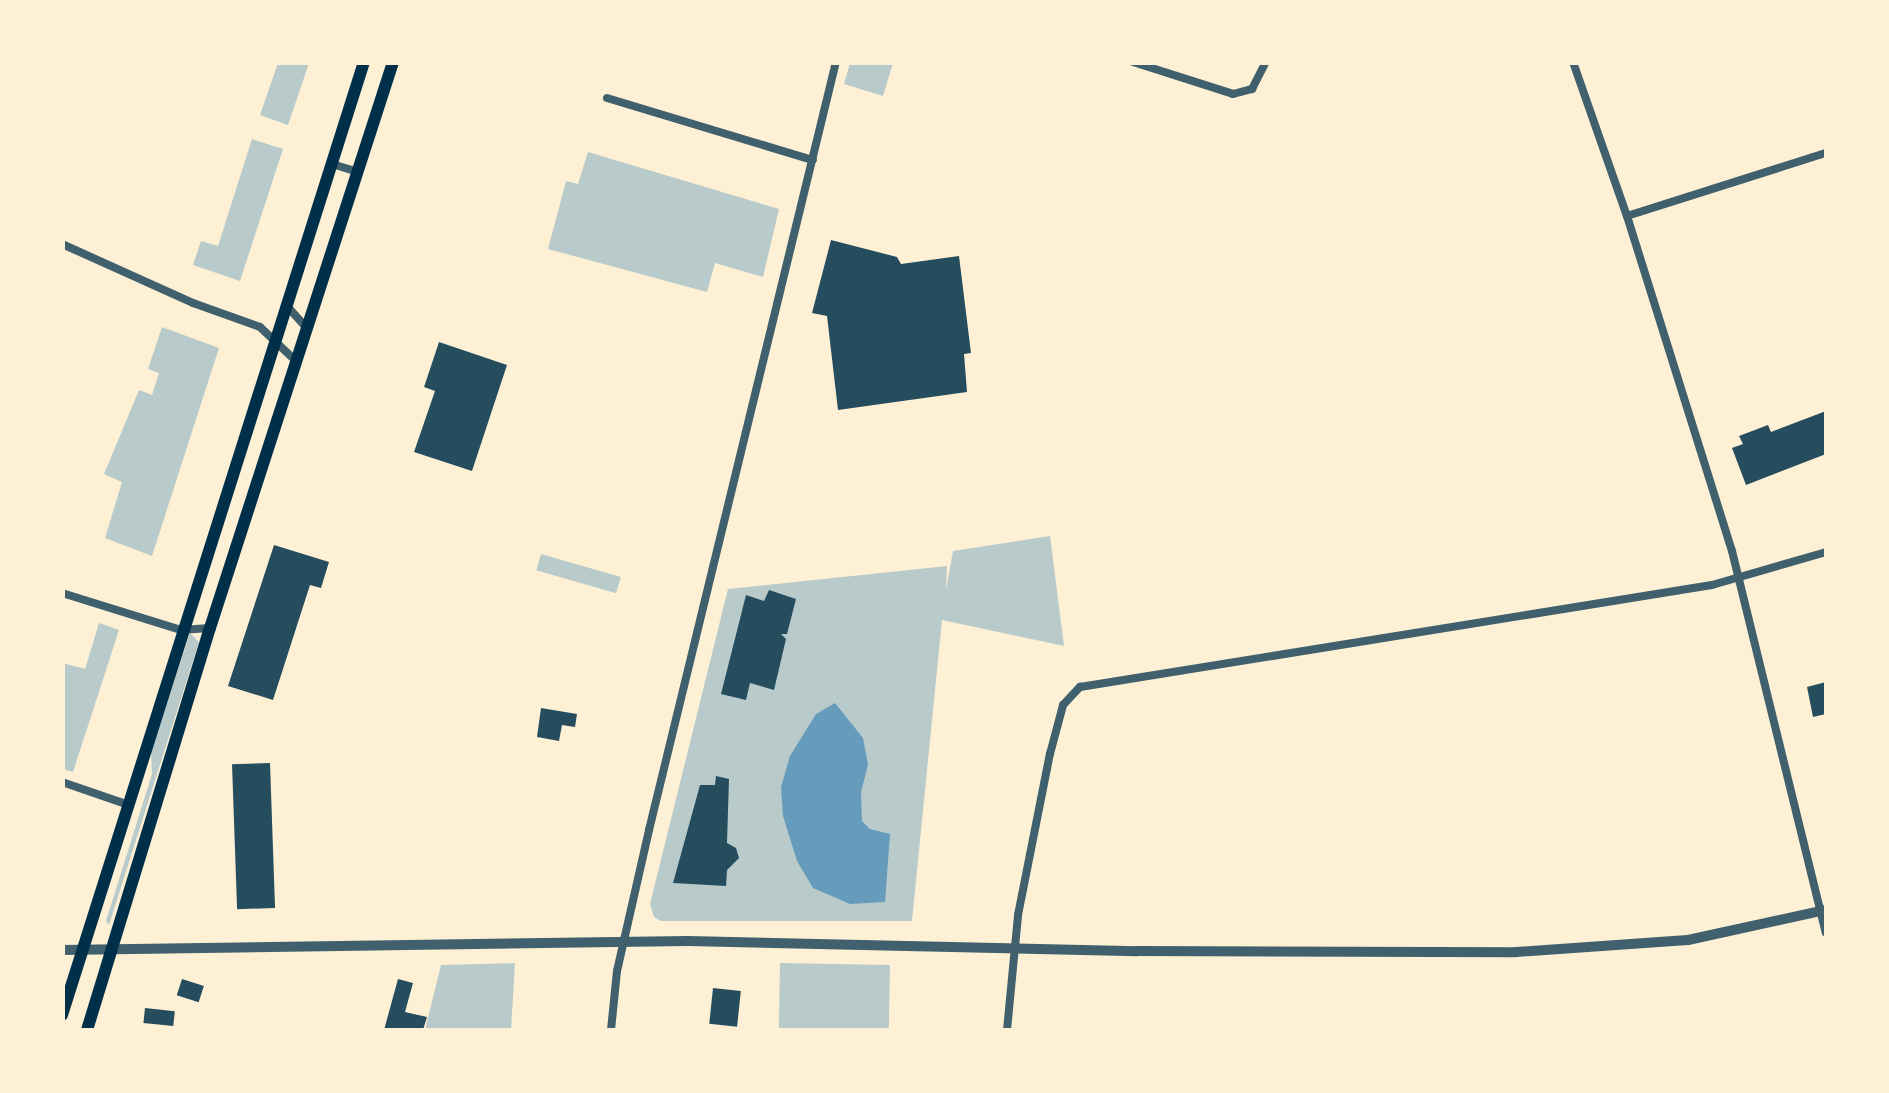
<!DOCTYPE html>
<style>
body{margin:0}
#map{position:relative;width:1889px;height:1093px;overflow:hidden;background:#fdf0d5;font-family:Ubuntu,sans-serif}
div>[style]{position:absolute}
.green>*{inset:0;background:#b9caca;transform-origin:0 0}
.water>*{inset:0;background:#669bbc}
.building>*{inset:0;background:#264d5e;transform-origin:0 0}
.minor>*{height:8px;margin:-4px;padding:0 4px;transform-origin:4px;border-radius:4px;background:#3f606c}
.tertiary>*{height:10px;margin:-5px;padding:0 5px;transform-origin:5px;border-radius:5px;background:#3f606c}
.primary>*{height:12px;margin:-6px;padding:0 6px;transform-origin:6px;border-radius:6px;background:#003049}
span{translate:-50% -50%;white-space:nowrap;text-align:center;line-height:1.15;-webkit-text-stroke:10px #fdf0d5;paint-order:stroke}
.frame{position:absolute;inset:0;border:65px solid #fdf0d5;pointer-events:none}
</style>
<div id="map">
<div class="green">
<div style="clip-path:polygon(278px 63px,309px 63px,288px 125px,260px 115px)"></div>
<div style="clip-path:polygon(850px 63px,893px 63px,883px 96px,844px 84px)"></div>
<div style="clip-path:polygon(252px 139px,283px 149px,240px 281px,193px 265px,201px 241px,218px 246px)"></div>
<div style="clip-path:polygon(588px 152px,779px 209px,763px 277px,715px 263px,707px 292px,548px 249px,566px 181px,578px 184px)"></div>
<div style="clip-path:polygon(162px 327px,219px 348px,152px 556px,105px 538px,122px 482px,104px 474px,139px 390px,152px 395px,159px 373px,148px 369px)"></div>
<div style="clip-path:polygon(1050px 536px,1064px 646px,942px 620px,912px 921px,661px 921px,654px 917px,650px 904px,728px 589px,947px 566px,946px 590px,953px 551px)"></div>
<div style="left:541px;top:554px;width:83px;height:17px;rotate:16deg"></div>
<div style="clip-path:polygon(99px 623px,119px 630px,73px 772px,63px 769px,63px 663px,85px 669px)"></div>
<div style="clip-path:polygon(190px 633px,199px 642px,109px 925px,106px 921px,152px 774px,151px 752px)"></div>
<div style="clip-path:polygon(515px 963px,511px 1030px,425px 1030px,441px 965px)"></div>
<div style="left:780px;top:963px;width:110px;height:67px;rotate:1deg"></div>
</div>
<div class="water">
<div style="clip-path:polygon(835px 703px,863px 738px,868px 765px,861px 792px,862px 821px,870px 829px,890px 834px,885px 902px,850px 904px,813px 888px,797px 861px,783px 816px,781px 787px,790px 756px,816px 714px)"></div>
</div>
<div class="building">
<div style="clip-path:polygon(831px 240px,897px 257px,901px 264px,959px 256px,971px 353px,964px 354px,967px 392px,838px 410px,827px 316px,812px 313px)"></div>
<div style="clip-path:polygon(439px 342px,507px 365px,472px 471px,414px 452px,435px 391px,424px 387px)"></div>
<div style="clip-path:polygon(1826px 411px,1826px 454px,1746px 485px,1732px 448px,1743px 444px,1739px 436px,1768px 425px,1771px 432px)"></div>
<div style="clip-path:polygon(274px 545px,329px 562px,321px 588px,310px 585px,273px 700px,228px 686px)"></div>
<div style="clip-path:polygon(769px 590px,796px 599px,787px 634px,781px 634px,786px 639px,774px 690px,750px 683px,746px 700px,721px 694px,746px 595px,764px 601px)"></div>
<div style="clip-path:polygon(1826px 682px,1826px 714px,1813px 717px,1807px 687px)"></div>
<div style="clip-path:polygon(541px 708px,577px 714px,575px 727px,562px 725px,559px 741px,537px 737px)"></div>
<div style="left:270px;top:763px;width:145px;height:38px;rotate:88deg"></div>
<div style="clip-path:polygon(716px 776px,729px 779px,727px 843px,736px 848px,739px 858px,727px 870px,726px 886px,673px 883px,700px 785px,715px 785px)"></div>
<div style="left:182px;top:979px;width:23px;height:17px;rotate:18deg"></div>
<div style="clip-path:polygon(398px 979px,413px 983px,405px 1012px,427px 1017px,423px 1030px,384px 1030px)"></div>
<div style="left:713px;top:988px;width:28px;height:36px;rotate:6deg"></div>
<div style="left:145px;top:1008px;width:30px;height:15px;rotate:6deg"></div>
</div>
<div class="minor">
<div style="left:1133px;top:62px;width:105px;rotate:17.7deg"></div>
<div style="left:1233px;top:94px;width:20px;rotate:-15deg"></div>
<div style="left:1252px;top:89px;width:30px;rotate:-63deg"></div>
<div style="left:1573px;top:62px;width:163px;rotate:70.7deg"></div>
<div style="left:1627px;top:216px;width:351px;rotate:72.6deg"></div>
<div style="left:1732px;top:551px;width:393px;rotate:76.2deg"></div>
<div style="left:607px;top:98px;width:215px;rotate:16.8deg"></div>
<div style="left:332px;top:164px;width:27px;rotate:17deg"></div>
<div style="left:1627px;top:216px;width:209px;rotate:-17.6deg"></div>
<div style="left:62px;top:244px;width:144px;rotate:24.2deg"></div>
<div style="left:193px;top:303px;width:71px;rotate:19.7deg"></div>
<div style="left:260px;top:327px;width:50px;rotate:43.4deg"></div>
<div style="left:286px;top:305px;width:31px;rotate:48deg"></div>
<div style="left:62px;top:593px;width:125px;rotate:17.3deg"></div>
<div style="left:181px;top:630px;width:29px;rotate:-4deg"></div>
<div style="left:62px;top:782px;width:68px;rotate:19deg"></div>
<div style="left:611px;top:1030px;width:59px;rotate:-84.2deg"></div>
<div style="left:617px;top:971px;width:145px;rotate:-77.2deg"></div>
<div style="left:649px;top:830px;width:790px;rotate:-76.32deg"></div>
<div style="left:1007px;top:1030px;width:116px;rotate:-84.5deg"></div>
<div style="left:1018px;top:915px;width:164px;rotate:-78.8deg"></div>
<div style="left:1050px;top:754px;width:51px;rotate:-75.1deg"></div>
<div style="left:1063px;top:705px;width:25px;rotate:-47deg"></div>
<div style="left:1080px;top:687px;width:640px;rotate:-9.17deg"></div>
<div style="left:1712px;top:585px;width:119px;rotate:-16.1deg"></div>
</div>
<div class="tertiary">
<div style="left:62px;top:950px;width:626px;rotate:-0.82deg"></div>
<div style="left:688px;top:941px;width:450px;rotate:1.3deg"></div>
<div style="left:1138px;top:951px;width:378px;rotate:0.2deg"></div>
<div style="left:1516px;top:952px;width:172px;rotate:-4deg"></div>
<div style="left:1688px;top:940px;width:141px;rotate:-12.3deg"></div>
</div>
<div class="primary">
<div style="left:62px;top:1015px;width:1000px;rotate:-72.42deg"></div>
<div style="left:87px;top:1030px;width:420px;rotate:-73deg"></div>
<div style="left:210px;top:628px;width:595px;rotate:-72.08deg"></div>
</div>
<div class="frame"></div>
</div>
